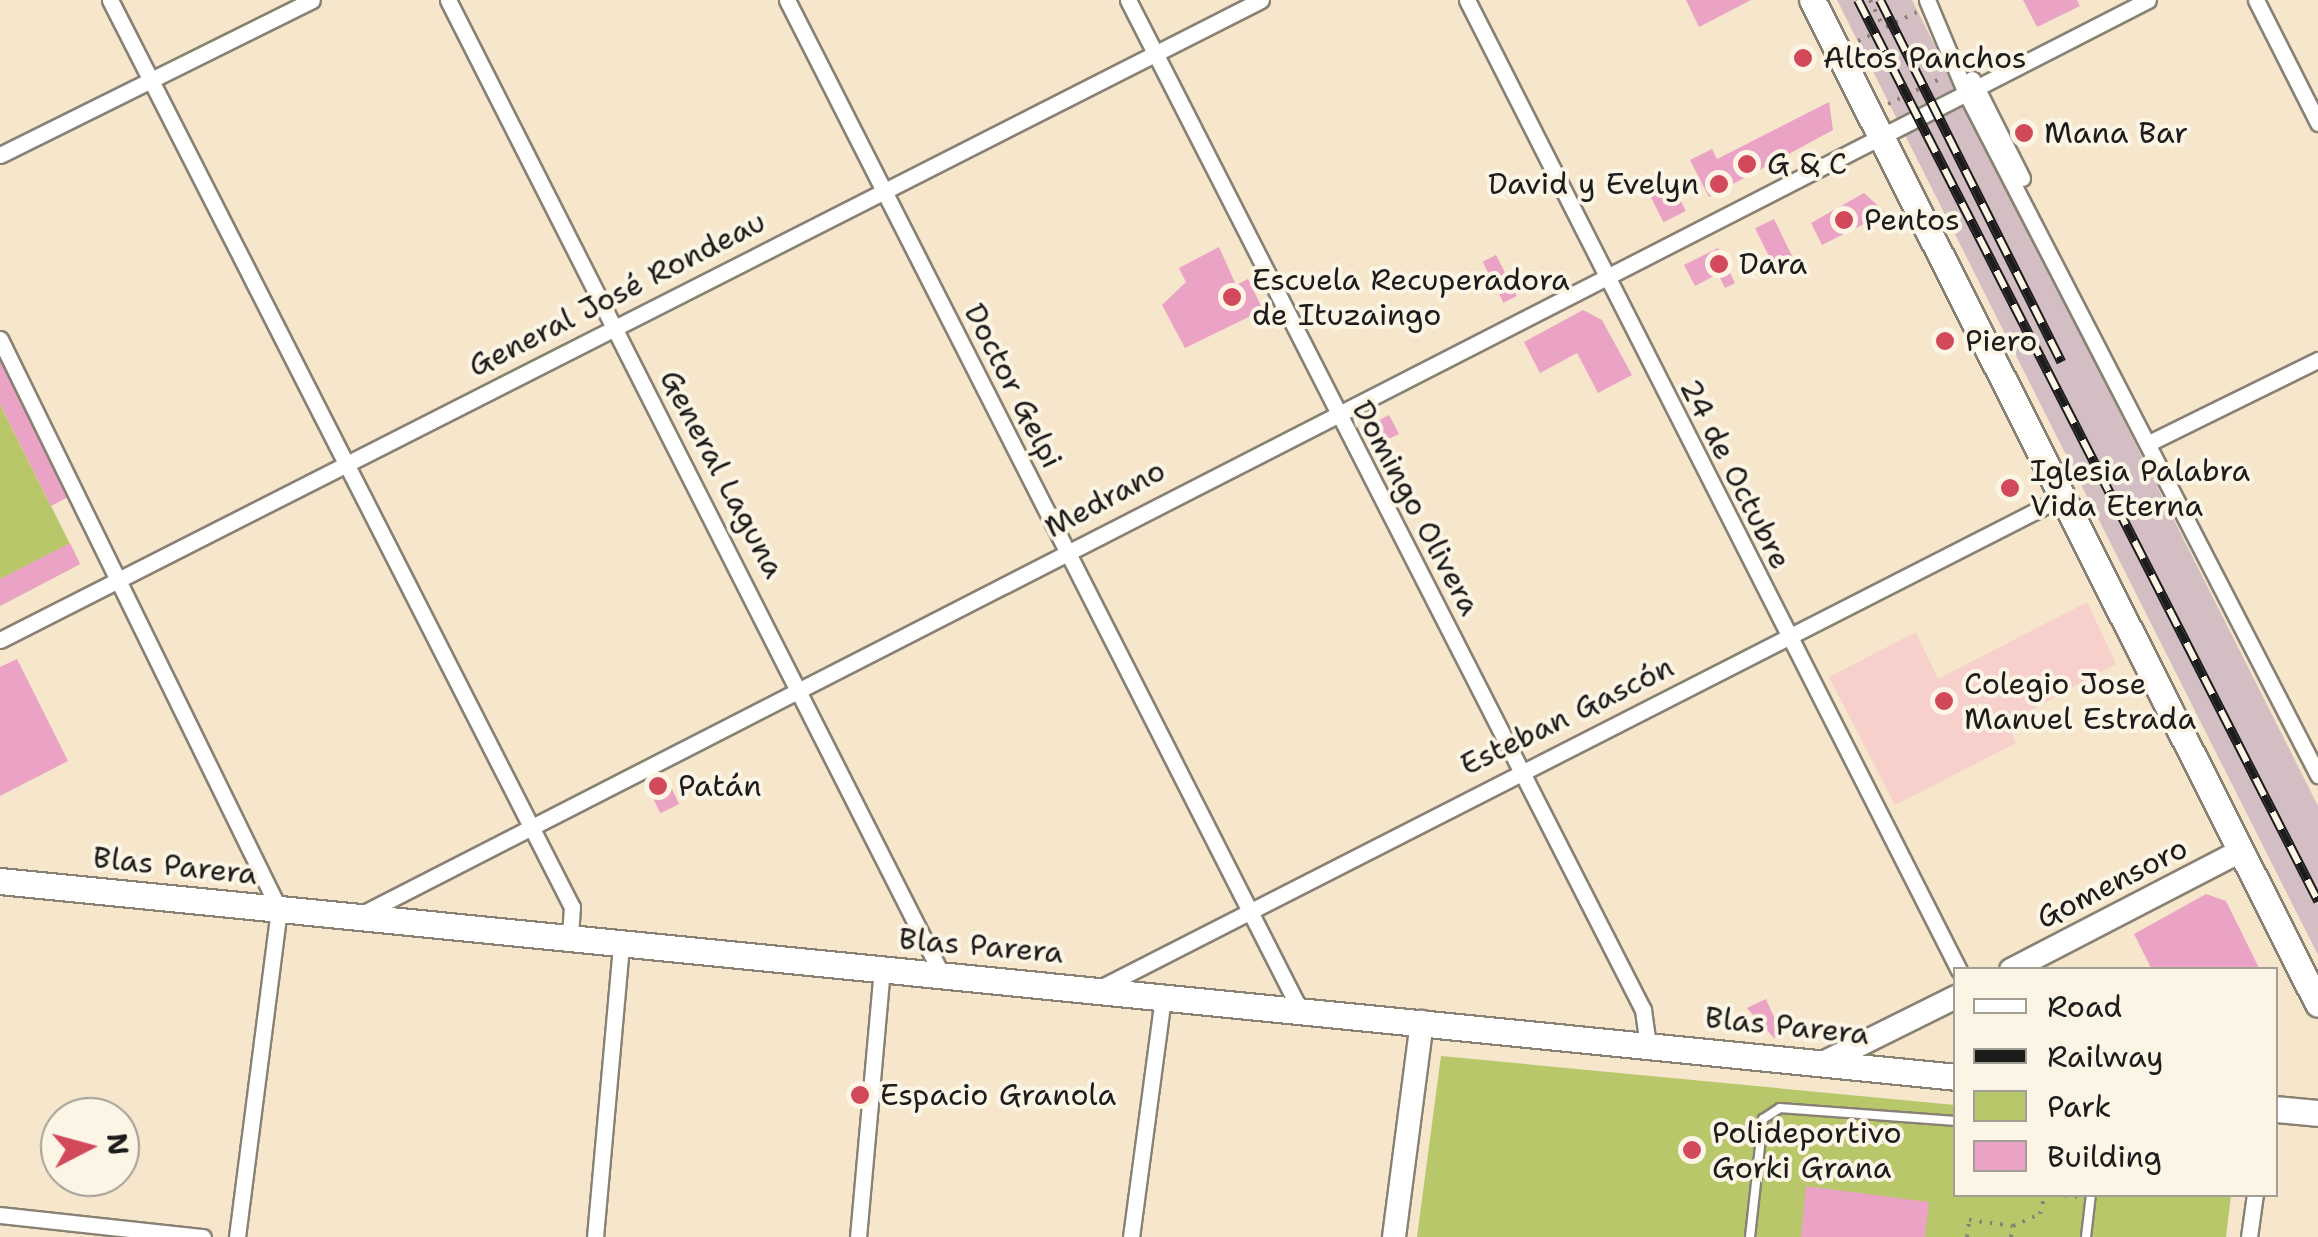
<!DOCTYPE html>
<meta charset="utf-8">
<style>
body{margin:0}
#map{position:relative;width:2318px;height:1237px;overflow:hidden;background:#f5e6cc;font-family:"Shantell Sans",sans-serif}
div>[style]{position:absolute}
.built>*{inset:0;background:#f7d0cc}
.industrial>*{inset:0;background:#d2bec3}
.green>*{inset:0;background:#b8c769}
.building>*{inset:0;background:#eba3c5;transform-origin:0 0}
.path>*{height:4px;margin-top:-2px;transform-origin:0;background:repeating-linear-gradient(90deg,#888174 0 2.5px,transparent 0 10.5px)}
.roads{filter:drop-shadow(2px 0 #888174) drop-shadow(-2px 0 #888174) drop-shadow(0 2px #888174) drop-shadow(0 -2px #888174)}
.lane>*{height:8px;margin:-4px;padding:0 4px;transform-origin:4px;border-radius:4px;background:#fff}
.street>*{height:15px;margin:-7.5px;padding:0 7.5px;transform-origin:7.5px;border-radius:7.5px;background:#fff}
.secondary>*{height:22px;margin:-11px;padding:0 11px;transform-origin:11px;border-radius:11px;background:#fff}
.primary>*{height:25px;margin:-12.5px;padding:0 12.5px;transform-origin:12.5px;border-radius:12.5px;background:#fff}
.rail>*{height:10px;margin-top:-5px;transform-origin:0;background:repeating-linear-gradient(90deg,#fcf5e5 0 19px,#1c1c1c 0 38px);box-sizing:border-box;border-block:2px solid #1c1c1c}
.dots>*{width:28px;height:28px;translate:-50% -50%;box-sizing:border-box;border:5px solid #fcf5e5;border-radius:50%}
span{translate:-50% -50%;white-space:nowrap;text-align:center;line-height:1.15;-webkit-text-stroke:8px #fcf5e5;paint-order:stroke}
.poi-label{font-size:30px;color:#1c1c1c}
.left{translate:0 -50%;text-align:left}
.right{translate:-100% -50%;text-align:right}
.street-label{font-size:30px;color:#1c1c1c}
.legend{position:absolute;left:1953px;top:967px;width:325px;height:230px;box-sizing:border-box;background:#fcf5e5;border:2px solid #a29e95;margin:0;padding:12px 18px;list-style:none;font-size:30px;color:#1c1c1c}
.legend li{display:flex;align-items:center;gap:20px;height:50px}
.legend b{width:50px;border:2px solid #a29e95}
.north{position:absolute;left:40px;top:1097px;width:100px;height:100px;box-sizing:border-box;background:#fcf5e5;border:2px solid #a29e95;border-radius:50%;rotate:84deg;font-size:28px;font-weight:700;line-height:40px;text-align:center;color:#1c1c1c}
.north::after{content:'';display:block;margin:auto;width:35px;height:45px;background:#d1495b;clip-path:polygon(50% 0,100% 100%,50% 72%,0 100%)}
</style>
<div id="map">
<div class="built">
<div style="clip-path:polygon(2087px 602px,2116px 664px,2007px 723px,2016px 743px,1895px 805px,1829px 677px,1916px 632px,1938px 679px)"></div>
</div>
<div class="industrial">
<div style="clip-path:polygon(1837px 0,1912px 0,2318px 806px,2318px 955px)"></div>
</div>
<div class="green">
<div style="clip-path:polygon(0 404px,80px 564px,0 606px)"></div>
<div style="clip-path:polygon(1441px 1056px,1955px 1105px,1956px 1194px,2231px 1195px,2226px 1237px,1417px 1237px)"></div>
</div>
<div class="building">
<div style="clip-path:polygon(1686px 0,1751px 0,1699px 27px)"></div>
<div style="clip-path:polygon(2023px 0,2077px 0,2080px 6px,2037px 27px)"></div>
<div style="clip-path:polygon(1829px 102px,1833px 130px,1709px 197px,1690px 160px,1712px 149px,1717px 159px)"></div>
<div style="left:1669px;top:178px;width:37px;height:25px;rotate:63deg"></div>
<div style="clip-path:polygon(1864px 193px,1886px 213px,1822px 245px,1811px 223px)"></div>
<div style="left:1774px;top:219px;width:46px;height:21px;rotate:64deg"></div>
<div style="clip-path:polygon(1219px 247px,1236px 285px,1248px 279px,1263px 310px,1185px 348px,1162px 305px,1186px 282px,1179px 268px)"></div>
<div style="clip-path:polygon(1718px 248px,1735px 283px,1725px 288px,1718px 274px,1695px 286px,1684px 265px)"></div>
<div style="left:1496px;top:255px;width:46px;height:15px;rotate:63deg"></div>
<div style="clip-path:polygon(1583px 310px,1602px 320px,1632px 375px,1598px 393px,1577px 353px,1540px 373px,1524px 342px)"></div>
<div style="clip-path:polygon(0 357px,68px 497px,51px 506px,0 404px)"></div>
<div style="clip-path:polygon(1389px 415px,1399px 434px,1378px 444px,1374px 423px)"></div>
<div style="clip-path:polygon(70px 543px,80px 564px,0 606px,0 579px)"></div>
<div style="clip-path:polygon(17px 659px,68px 761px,0 796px,0 667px)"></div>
<div style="left:666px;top:777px;width:30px;height:21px;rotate:64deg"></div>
<div style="clip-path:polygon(2206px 894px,2226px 901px,2260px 970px,2152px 970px,2134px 934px)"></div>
<div style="clip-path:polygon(1766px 999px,1782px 1035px,1774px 1038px,1747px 1008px)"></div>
<div style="clip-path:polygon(1806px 1186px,1929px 1202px,1925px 1237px,1801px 1237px)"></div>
</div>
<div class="path">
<div style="left:1870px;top:0;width:30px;rotate:64deg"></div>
<div style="left:1858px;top:41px;width:66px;rotate:-26.2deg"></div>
<div style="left:1888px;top:104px;width:58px;rotate:-25.7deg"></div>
<div style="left:2054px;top:1194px;width:26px;rotate:7deg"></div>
<div style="left:1967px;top:1237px;width:17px;rotate:-83deg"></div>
<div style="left:1969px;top:1220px;width:44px;rotate:7.8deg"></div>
<div style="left:2011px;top:1237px;width:11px;rotate:-80deg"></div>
<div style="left:2013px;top:1226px;width:30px;rotate:-24deg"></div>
<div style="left:2040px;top:1214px;width:21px;rotate:-76deg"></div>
</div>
<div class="roads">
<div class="lane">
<div style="left:1750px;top:1237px;width:119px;rotate:-83.7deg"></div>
<div style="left:1763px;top:1119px;width:20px;rotate:-33deg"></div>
<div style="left:1780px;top:1108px;width:176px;rotate:4.2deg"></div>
<div style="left:2086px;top:1237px;width:43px;rotate:-83.4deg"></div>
</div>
<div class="street">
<div style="left:110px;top:0;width:1018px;rotate:63.01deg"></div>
<div style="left:572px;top:907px;width:31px;rotate:94deg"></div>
<div style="left:448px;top:0;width:1093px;rotate:63.13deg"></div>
<div style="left:787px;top:0;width:1133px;rotate:63.07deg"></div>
<div style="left:1128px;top:0;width:1134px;rotate:62.98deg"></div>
<div style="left:1643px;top:1010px;width:34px;rotate:82deg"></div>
<div style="left:1467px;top:0;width:1088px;rotate:63.11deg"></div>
<div style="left:1927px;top:0;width:99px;rotate:67.3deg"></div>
<div style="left:1965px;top:91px;width:770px;rotate:62.7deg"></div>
<div style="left:2256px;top:0;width:138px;rotate:63.2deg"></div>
<div style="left:1972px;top:79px;width:111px;rotate:63.2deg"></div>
<div style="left:0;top:155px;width:348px;rotate:-26.4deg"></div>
<div style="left:0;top:339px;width:635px;rotate:63.92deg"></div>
<div style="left:279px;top:909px;width:331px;rotate:97.3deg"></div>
<div style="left:2151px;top:442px;width:186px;rotate:-26.2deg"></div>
<div style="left:0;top:640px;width:1414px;rotate:-26.91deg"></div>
<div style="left:362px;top:914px;width:2006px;rotate:-27.1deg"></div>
<div style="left:1100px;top:988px;width:1081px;rotate:-27.02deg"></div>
<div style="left:0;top:1215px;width:204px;rotate:6.2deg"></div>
<div style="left:595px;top:1237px;width:295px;rotate:-84.9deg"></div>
<div style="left:858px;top:1237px;width:269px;rotate:-84.9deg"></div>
<div style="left:1131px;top:1237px;width:243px;rotate:-82.4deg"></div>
<div style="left:2249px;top:1237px;width:43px;rotate:-82.1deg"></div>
</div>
<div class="secondary">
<div style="left:2011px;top:970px;width:259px;rotate:-27.4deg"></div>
<div style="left:1825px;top:1062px;width:146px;rotate:-26.4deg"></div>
<div style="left:1394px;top:1237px;width:217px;rotate:-82.6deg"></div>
</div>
<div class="primary">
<div style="left:1812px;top:0;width:1124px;rotate:63.25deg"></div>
<div style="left:0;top:881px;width:1966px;rotate:5.72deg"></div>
<div style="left:2276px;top:1109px;width:42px;rotate:5.4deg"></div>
</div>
</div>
<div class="rail">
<div style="left:1858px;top:0;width:1012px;rotate:62.95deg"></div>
<div style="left:1880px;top:0;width:405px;rotate:63.4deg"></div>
</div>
<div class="dots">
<div style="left:1803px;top:58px;background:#d1495b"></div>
<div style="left:2024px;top:133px;background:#d1495b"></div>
<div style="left:1747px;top:164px;background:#d1495b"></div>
<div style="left:1719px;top:184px;background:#d1495b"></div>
<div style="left:1844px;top:220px;background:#d1495b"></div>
<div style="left:1719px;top:264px;background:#d1495b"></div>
<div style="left:1232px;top:297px;background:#d1495b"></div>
<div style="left:1945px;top:341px;background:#d1495b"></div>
<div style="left:2010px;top:488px;background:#d1495b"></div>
<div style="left:1944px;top:701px;background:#d1495b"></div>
<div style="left:658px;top:786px;background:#d1495b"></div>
<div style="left:860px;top:1095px;background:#d1495b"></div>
<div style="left:1692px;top:1150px;background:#d1495b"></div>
</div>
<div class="poi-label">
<span class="left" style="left:1823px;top:58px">Altos Panchos</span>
<span class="left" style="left:2044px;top:133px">Mana Bar</span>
<span class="left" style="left:1767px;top:164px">G &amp; C</span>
<span class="right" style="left:1699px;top:184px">David y Evelyn</span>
<span class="left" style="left:1864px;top:220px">Pentos</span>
<span class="left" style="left:1739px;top:264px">Dara</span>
<span class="left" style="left:1252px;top:297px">Escuela Recuperadora<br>de Ituzaingo</span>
<span class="left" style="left:1965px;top:341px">Piero</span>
<span class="left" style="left:2030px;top:488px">Iglesia Palabra<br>Vida Eterna</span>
<span class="left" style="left:1964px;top:701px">Colegio Jose<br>Manuel Estrada</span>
<span class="left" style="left:678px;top:786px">Patán</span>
<span class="left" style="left:880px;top:1095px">Espacio Granola</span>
<span class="left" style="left:1712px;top:1150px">Polideportivo<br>Gorki Grana</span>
</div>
<div class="street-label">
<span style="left:617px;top:294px;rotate:-27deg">General José Rondeau</span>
<span style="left:1013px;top:386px;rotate:63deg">Doctor Gelpi</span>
<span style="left:722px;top:474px;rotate:62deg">General Laguna</span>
<span style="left:1735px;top:474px;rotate:63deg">24 de Octubre</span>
<span style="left:1105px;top:499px;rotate:-28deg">Medrano</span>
<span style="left:1416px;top:508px;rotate:62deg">Domingo Olivera</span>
<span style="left:1567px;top:716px;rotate:-26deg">Esteban Gascón</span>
<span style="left:175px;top:866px;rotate:6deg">Blas Parera</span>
<span style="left:2112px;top:883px;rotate:-27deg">Gomensoro</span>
<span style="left:981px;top:946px;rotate:5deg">Blas Parera</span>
<span style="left:1787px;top:1026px;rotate:6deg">Blas Parera</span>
</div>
<ul class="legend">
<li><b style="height:12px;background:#fff"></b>Road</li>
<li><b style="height:12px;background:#1c1c1c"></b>Railway</li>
<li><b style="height:28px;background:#b8c769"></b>Park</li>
<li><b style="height:28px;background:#eba3c5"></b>Building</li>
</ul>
<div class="north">N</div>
</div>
